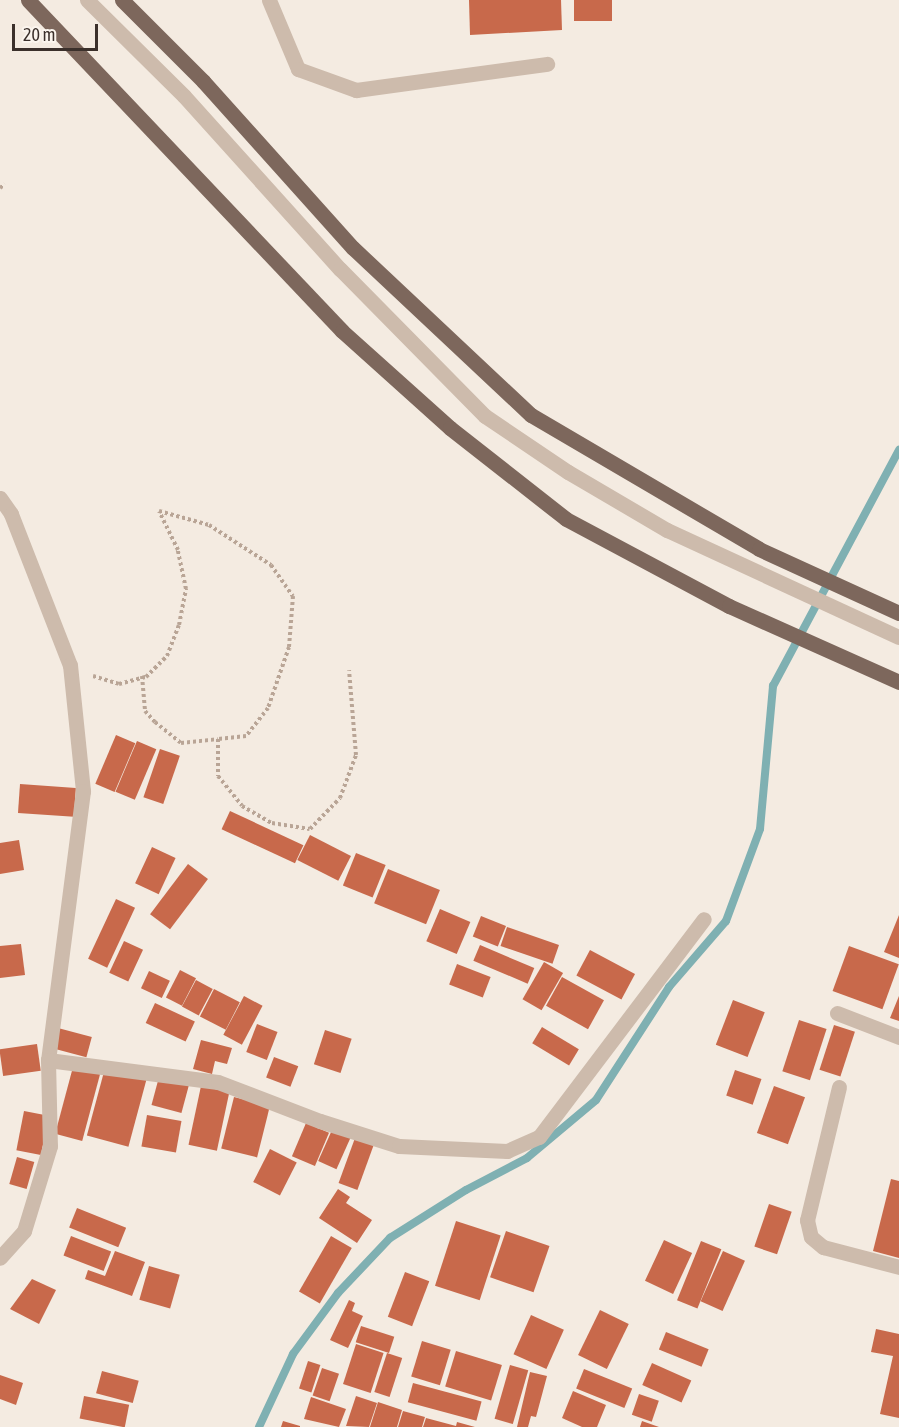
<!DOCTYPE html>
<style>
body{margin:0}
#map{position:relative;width:899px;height:1427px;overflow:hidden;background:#f4ebe1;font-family:"Asap Condensed",sans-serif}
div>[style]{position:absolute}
.stream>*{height:8px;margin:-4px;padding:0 4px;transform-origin:4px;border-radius:4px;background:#7fb0b2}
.building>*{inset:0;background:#c8694b;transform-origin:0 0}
.path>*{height:4px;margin-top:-2px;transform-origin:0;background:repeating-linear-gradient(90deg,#b9a596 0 3px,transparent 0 6px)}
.minor>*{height:15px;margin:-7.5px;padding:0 7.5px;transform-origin:7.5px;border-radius:7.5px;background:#cdbbac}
.major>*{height:15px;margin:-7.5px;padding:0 7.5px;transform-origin:7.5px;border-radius:7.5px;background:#7d675c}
span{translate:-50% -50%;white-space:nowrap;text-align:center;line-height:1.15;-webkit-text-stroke:5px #fbf5ee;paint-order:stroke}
.scale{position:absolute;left:12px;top:24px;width:86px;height:27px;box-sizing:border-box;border:3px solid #3b302b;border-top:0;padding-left:8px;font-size:18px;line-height:21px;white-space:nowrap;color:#3b302b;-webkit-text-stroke:4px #fbf5ee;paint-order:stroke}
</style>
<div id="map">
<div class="stream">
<div style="left:259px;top:1427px;width:81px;rotate:-65deg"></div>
<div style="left:293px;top:1354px;width:76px;rotate:-53.6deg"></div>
<div style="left:338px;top:1293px;width:76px;rotate:-46.6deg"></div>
<div style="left:390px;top:1238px;width:90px;rotate:-32.3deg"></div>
<div style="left:466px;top:1190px;width:69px;rotate:-27.7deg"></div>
<div style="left:527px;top:1158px;width:90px;rotate:-40deg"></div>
<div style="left:596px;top:1100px;width:135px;rotate:-57.1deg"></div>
<div style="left:669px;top:987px;width:87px;rotate:-49.2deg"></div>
<div style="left:726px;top:921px;width:98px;rotate:-69.7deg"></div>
<div style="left:760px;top:829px;width:144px;rotate:-84.8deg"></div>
<div style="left:773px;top:686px;width:268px;rotate:-61.9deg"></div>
</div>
<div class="building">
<div style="clip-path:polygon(469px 0,561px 0,562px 30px,470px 35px)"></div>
<div style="left:574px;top:0;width:38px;height:21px"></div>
<div style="left:116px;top:735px;width:21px;height:53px;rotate:23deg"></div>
<div style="left:137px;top:741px;width:21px;height:55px;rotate:23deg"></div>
<div style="left:160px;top:749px;width:21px;height:51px;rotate:19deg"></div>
<div style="left:20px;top:784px;width:56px;height:29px;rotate:4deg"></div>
<div style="left:230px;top:811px;width:81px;height:20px;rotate:25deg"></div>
<div style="left:310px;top:835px;width:46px;height:28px;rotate:27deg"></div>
<div style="clip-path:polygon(19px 840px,24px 870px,0 874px,0 843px)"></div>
<div style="left:152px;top:847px;width:26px;height:40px;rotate:25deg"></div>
<div style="left:356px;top:853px;width:32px;height:35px;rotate:22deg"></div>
<div style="left:188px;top:864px;width:25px;height:63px;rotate:37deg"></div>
<div style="left:388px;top:869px;width:56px;height:37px;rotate:22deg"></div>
<div style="left:116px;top:899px;width:21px;height:66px;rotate:25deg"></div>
<div style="left:440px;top:909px;width:33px;height:35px;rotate:23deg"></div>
<div style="clip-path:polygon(899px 915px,899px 958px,884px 952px)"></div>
<div style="left:481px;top:916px;width:27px;height:22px;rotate:22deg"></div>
<div style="left:507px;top:927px;width:55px;height:20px;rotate:19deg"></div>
<div style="left:124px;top:941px;width:21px;height:35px;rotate:25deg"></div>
<div style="clip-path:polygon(21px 944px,25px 975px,0 978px,0 946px)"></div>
<div style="left:480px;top:945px;width:59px;height:17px;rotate:23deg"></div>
<div style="left:849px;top:946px;width:53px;height:48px;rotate:20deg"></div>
<div style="left:590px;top:950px;width:51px;height:29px;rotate:28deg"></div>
<div style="left:544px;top:962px;width:22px;height:43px;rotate:30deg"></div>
<div style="left:457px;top:964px;width:36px;height:22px;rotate:21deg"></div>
<div style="left:180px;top:970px;width:18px;height:31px;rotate:27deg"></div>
<div style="left:149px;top:971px;width:23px;height:19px;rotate:25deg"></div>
<div style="left:562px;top:977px;width:48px;height:33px;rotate:29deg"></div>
<div style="left:196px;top:980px;width:19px;height:30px;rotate:28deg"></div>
<div style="left:214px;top:989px;width:29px;height:31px;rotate:27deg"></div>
<div style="left:244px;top:996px;width:21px;height:44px;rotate:28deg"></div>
<div style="clip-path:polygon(899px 996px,899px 1021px,890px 1018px)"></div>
<div style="left:733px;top:1000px;width:34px;height:48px;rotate:21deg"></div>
<div style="left:155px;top:1003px;width:44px;height:22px;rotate:25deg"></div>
<div style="left:799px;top:1020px;width:29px;height:54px;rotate:18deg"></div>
<div style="left:257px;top:1024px;width:22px;height:30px;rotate:21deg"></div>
<div style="left:834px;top:1025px;width:22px;height:47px;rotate:18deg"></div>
<div style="left:542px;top:1027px;width:43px;height:19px;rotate:31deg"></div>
<div style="left:58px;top:1028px;width:35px;height:21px;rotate:15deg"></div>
<div style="left:325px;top:1030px;width:28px;height:36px;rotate:18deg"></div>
<div style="clip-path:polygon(201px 1040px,232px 1048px,227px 1064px,215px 1061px,212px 1074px,193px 1069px)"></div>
<div style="left:37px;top:1044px;width:27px;height:38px;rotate:82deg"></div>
<div style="left:274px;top:1057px;width:26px;height:22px;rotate:21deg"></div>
<div style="left:73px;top:1067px;width:28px;height:69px;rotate:15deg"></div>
<div style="left:105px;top:1068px;width:43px;height:70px;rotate:15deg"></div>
<div style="left:735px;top:1070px;width:28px;height:27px;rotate:19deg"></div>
<div style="left:159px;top:1077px;width:31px;height:29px;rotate:15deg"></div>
<div style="left:201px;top:1086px;width:29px;height:60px;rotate:12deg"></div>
<div style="left:774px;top:1086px;width:33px;height:50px;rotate:20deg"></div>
<div style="left:234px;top:1097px;width:37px;height:53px;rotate:14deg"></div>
<div style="left:24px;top:1111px;width:25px;height:40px;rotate:11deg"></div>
<div style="left:147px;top:1115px;width:35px;height:32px;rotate:10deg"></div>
<div style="left:306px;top:1123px;width:25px;height:36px;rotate:23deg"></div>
<div style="left:332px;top:1130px;width:20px;height:34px;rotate:24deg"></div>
<div style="left:355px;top:1138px;width:20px;height:48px;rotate:20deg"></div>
<div style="left:270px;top:1149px;width:30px;height:37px;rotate:27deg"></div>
<div style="left:17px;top:1157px;width:18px;height:28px;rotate:16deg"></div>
<div style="clip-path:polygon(891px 1179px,899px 1181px,899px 1258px,873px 1251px)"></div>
<div style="clip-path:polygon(338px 1189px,350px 1197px,346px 1203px,372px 1220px,357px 1243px,319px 1218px)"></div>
<div style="left:769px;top:1204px;width:24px;height:45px;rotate:19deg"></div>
<div style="left:77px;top:1208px;width:53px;height:21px;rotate:22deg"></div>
<div style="left:456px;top:1221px;width:47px;height:68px;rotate:18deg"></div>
<div style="left:506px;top:1231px;width:46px;height:49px;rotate:19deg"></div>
<div style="left:71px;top:1236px;width:43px;height:21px;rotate:21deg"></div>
<div style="left:331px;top:1236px;width:24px;height:64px;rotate:30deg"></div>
<div style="left:664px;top:1240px;width:31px;height:45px;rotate:25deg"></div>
<div style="left:701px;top:1241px;width:22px;height:64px;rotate:22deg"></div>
<div style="clip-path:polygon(115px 1251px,145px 1262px,132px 1296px,85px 1279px,88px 1270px,105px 1276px)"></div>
<div style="left:723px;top:1251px;width:24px;height:55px;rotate:24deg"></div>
<div style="left:149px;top:1266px;width:32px;height:35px;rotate:16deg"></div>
<div style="left:405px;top:1272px;width:26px;height:48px;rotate:21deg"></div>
<div style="clip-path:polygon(32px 1279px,56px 1290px,39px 1324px,10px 1309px)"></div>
<div style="clip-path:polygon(349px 1300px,355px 1303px,352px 1311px,363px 1316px,348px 1348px,330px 1340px)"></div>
<div style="left:600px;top:1310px;width:32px;height:50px;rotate:26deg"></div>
<div style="left:531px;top:1315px;width:36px;height:43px;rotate:24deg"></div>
<div style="left:361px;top:1326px;width:35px;height:17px;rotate:18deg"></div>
<div style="clip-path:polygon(876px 1329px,899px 1334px,899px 1418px,880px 1414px,893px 1356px,871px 1352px)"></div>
<div style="left:666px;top:1332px;width:46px;height:19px;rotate:22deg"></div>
<div style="left:422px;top:1341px;width:30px;height:37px;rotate:17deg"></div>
<div style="left:356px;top:1344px;width:29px;height:42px;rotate:18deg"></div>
<div style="left:456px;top:1351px;width:48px;height:37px;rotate:17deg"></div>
<div style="left:387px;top:1353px;width:16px;height:41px;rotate:18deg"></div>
<div style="left:308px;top:1361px;width:13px;height:29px;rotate:18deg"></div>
<div style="left:652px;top:1363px;width:43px;height:24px;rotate:24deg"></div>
<div style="left:510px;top:1365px;width:19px;height:56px;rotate:16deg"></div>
<div style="left:322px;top:1368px;width:18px;height:29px;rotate:19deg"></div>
<div style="left:584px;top:1369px;width:52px;height:21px;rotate:22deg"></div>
<div style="left:102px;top:1371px;width:38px;height:23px;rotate:15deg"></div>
<div style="clip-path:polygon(530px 1372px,547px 1376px,536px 1417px,531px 1416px,528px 1427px,517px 1427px)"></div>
<div style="clip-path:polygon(0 1375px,23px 1383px,16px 1405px,0 1399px)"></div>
<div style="left:413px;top:1383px;width:71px;height:20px;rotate:15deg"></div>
<div style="clip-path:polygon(573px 1391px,606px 1405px,597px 1427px,582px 1427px,562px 1418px)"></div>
<div style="left:639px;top:1394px;width:21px;height:22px;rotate:19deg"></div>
<div style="left:84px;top:1396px;width:46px;height:23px;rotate:11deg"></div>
<div style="clip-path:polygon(356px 1396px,377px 1403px,369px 1427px,346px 1426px)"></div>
<div style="clip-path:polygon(311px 1397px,346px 1409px,339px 1427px,304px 1419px)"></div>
<div style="clip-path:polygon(378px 1402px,402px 1410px,397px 1427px,370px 1427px)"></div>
<div style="clip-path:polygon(403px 1411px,425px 1417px,422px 1427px,398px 1427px)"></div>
<div style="clip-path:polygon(426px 1418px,456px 1426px,457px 1422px,475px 1427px,423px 1427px)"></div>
<div style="clip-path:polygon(283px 1421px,300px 1426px,300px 1427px,281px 1427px)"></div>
<div style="clip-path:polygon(642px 1421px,659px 1427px,640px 1427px)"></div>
</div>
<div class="path">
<div style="left:0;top:188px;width:6px;rotate:-39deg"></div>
<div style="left:93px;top:676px;width:27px;rotate:17deg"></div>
<div style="left:119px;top:684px;width:28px;rotate:-15deg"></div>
<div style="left:146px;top:677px;width:30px;rotate:-45deg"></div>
<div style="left:167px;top:656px;width:33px;rotate:-69deg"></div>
<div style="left:179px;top:625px;width:37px;rotate:-79deg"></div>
<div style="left:186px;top:589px;width:40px;rotate:-102deg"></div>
<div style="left:178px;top:550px;width:43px;rotate:-116deg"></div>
<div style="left:159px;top:511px;width:52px;rotate:15.6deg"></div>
<div style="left:209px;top:525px;width:74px;rotate:32.8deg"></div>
<div style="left:271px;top:565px;width:38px;rotate:55deg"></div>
<div style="left:293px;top:596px;width:51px;rotate:94.5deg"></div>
<div style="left:289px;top:647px;width:65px;rotate:109deg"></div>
<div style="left:268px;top:708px;width:36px;rotate:128deg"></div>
<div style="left:246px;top:736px;width:28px;rotate:174deg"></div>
<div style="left:218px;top:739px;width:37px;rotate:90deg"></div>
<div style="left:218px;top:776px;width:38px;rotate:51deg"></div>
<div style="left:242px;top:806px;width:34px;rotate:30deg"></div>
<div style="left:272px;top:823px;width:38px;rotate:9deg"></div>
<div style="left:310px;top:829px;width:43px;rotate:-45.9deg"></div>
<div style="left:340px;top:798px;width:46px;rotate:-69.6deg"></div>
<div style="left:356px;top:755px;width:85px;rotate:-94.7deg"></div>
<div style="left:142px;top:676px;width:35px;rotate:85deg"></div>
<div style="left:145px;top:711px;width:15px;rotate:48deg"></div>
<div style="left:155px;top:722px;width:33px;rotate:39deg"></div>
<div style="left:181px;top:743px;width:37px;rotate:-6deg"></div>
</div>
<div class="minor">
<div style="left:87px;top:0;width:136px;rotate:44.7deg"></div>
<div style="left:184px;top:96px;width:233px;rotate:48deg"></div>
<div style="left:340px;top:269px;width:206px;rotate:45.4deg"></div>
<div style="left:485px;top:416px;width:100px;rotate:34deg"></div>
<div style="left:568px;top:472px;width:115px;rotate:30.4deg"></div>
<div style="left:667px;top:530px;width:255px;rotate:24.8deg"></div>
<div style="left:269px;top:0;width:75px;rotate:67.2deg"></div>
<div style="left:298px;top:69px;width:62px;rotate:19.9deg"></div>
<div style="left:356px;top:90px;width:193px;rotate:-7.8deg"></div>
<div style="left:0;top:498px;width:19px;rotate:55deg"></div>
<div style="left:11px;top:514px;width:162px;rotate:68.7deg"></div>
<div style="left:70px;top:665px;width:127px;rotate:84.1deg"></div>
<div style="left:83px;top:791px;width:271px;rotate:97.4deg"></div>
<div style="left:48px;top:1060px;width:86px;rotate:88.7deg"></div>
<div style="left:50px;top:1146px;width:89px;rotate:107deg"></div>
<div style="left:24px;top:1231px;width:36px;rotate:132deg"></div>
<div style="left:837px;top:1013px;width:66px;rotate:21.2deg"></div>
<div style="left:48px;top:1060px;width:171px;rotate:7.4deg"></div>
<div style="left:218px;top:1082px;width:109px;rotate:20.9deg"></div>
<div style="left:320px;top:1121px;width:83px;rotate:17.6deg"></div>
<div style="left:399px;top:1146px;width:108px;rotate:2.7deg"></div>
<div style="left:507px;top:1151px;width:35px;rotate:-24deg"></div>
<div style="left:539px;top:1137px;width:273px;rotate:-52.9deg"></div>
<div style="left:839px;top:1087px;width:137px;rotate:103.5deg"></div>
<div style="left:807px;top:1220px;width:17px;rotate:77deg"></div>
<div style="left:811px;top:1237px;width:16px;rotate:40deg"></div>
<div style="left:823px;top:1247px;width:79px;rotate:14.7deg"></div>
</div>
<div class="major">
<div style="left:28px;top:0;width:456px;rotate:46.5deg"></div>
<div style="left:342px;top:331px;width:145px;rotate:41.9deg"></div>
<div style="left:450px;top:428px;width:147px;rotate:38.1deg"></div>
<div style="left:566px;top:519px;width:185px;rotate:28.1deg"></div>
<div style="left:729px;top:606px;width:186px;rotate:24.1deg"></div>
<div style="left:122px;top:0;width:115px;rotate:45deg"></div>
<div style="left:203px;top:81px;width:224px;rotate:48.1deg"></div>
<div style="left:353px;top:248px;width:244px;rotate:43.2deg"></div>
<div style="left:531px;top:415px;width:264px;rotate:30.4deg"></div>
<div style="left:759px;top:549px;width:154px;rotate:24.6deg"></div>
</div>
<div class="scale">20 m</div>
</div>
